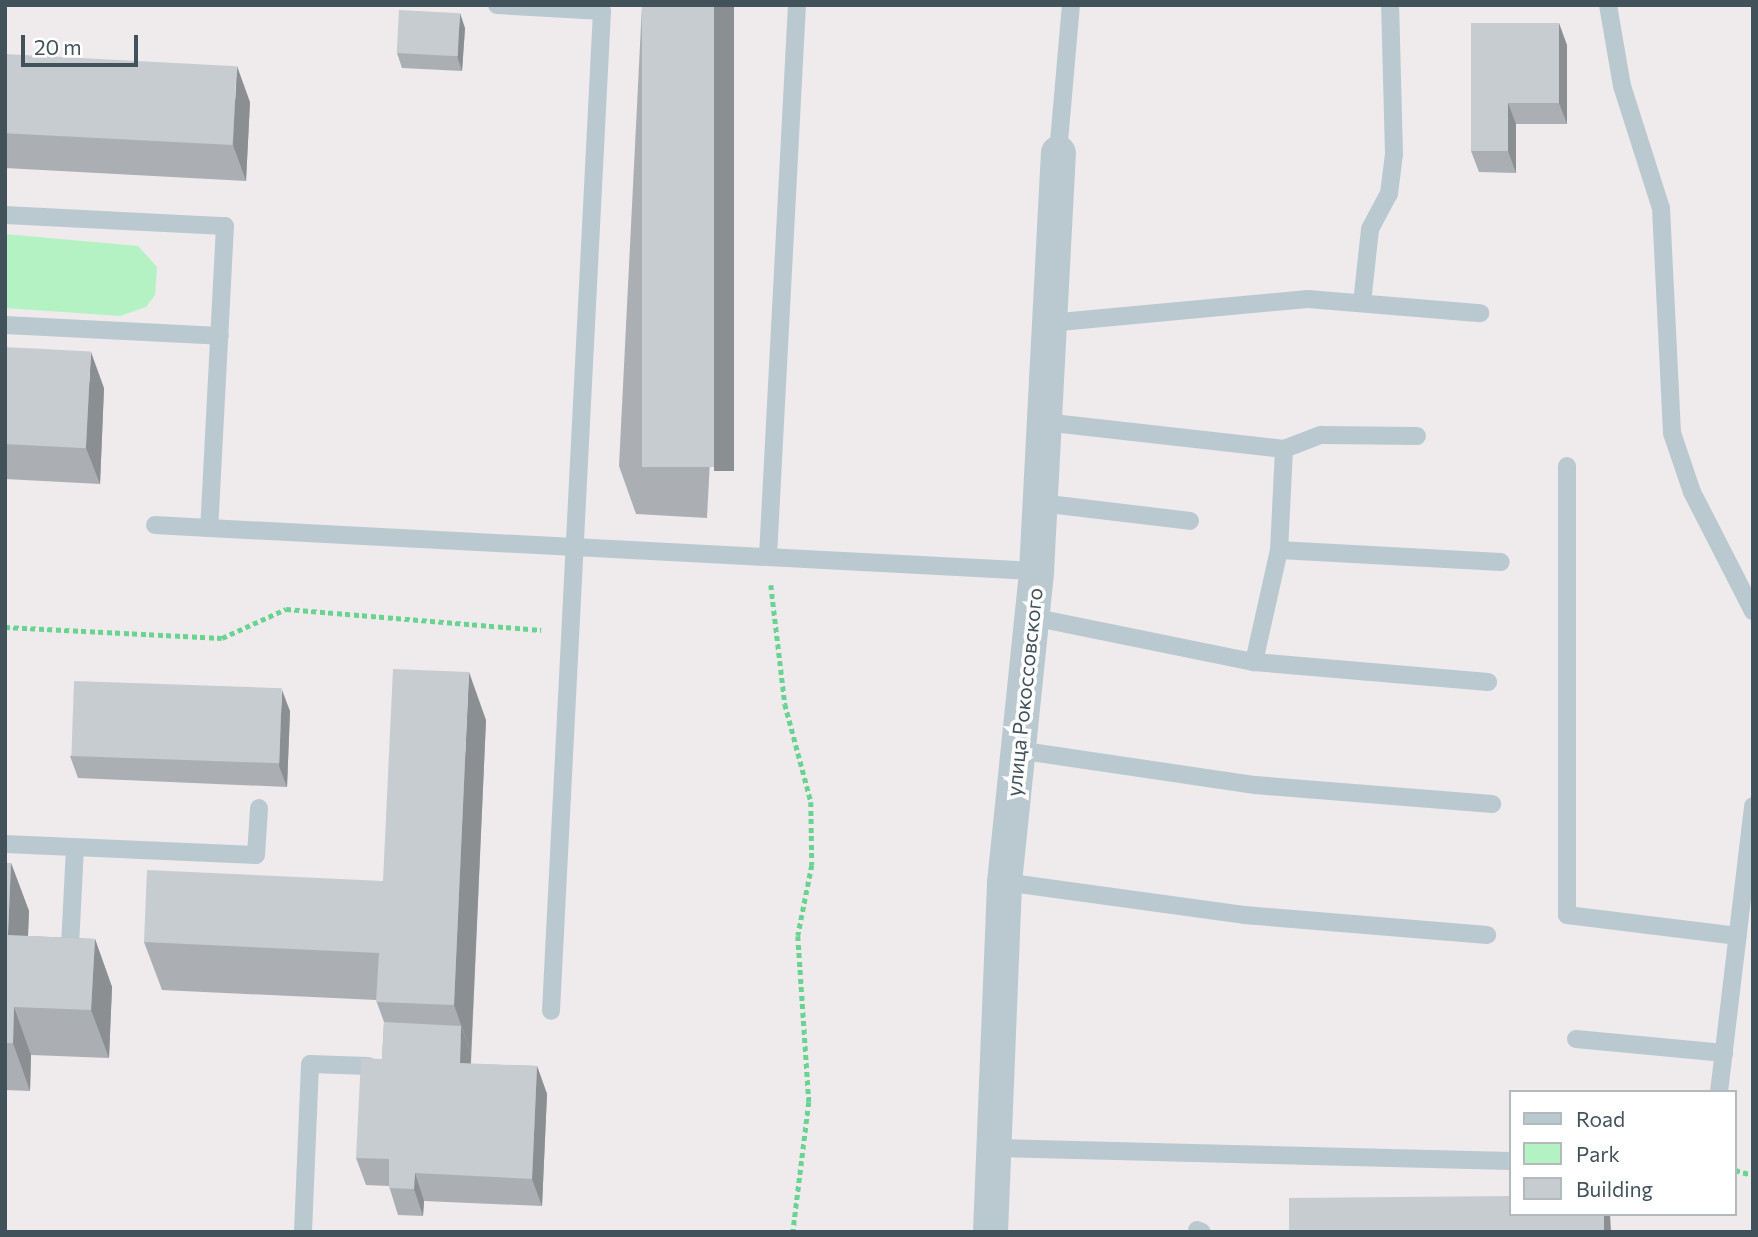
<!DOCTYPE html>
<meta charset="utf-8">
<style>
body{margin:0}
#map{position:relative;width:1758px;height:1237px;overflow:hidden;background:#efebec;font-family:Commissioner,sans-serif}
div>[style]{position:absolute}
.green>*{inset:0;background:#b4f2c4}
.path>*{height:4.5px;margin-top:-2.25px;transform-origin:0;background:repeating-linear-gradient(90deg,#69d391 0 5px,transparent 0 8.5px)}
.lane>*{height:18px;margin:-9px;padding:0 9px;transform-origin:9px;border-radius:9px;background:#bac9d0}
.street>*{height:35px;margin:-17.5px;padding:0 17.5px;transform-origin:17.5px;border-radius:17.5px;background:#bac9d0}
.wall>*{inset:0;background:#abafb4}
.shaded-wall>*{inset:0;background:#8b8f92;transform-origin:0 0}
.building>*{inset:0;background:#c7ccd1;transform-origin:0 0}
span{translate:-50% -50%;white-space:nowrap;text-align:center;line-height:1.15;-webkit-text-stroke:7px #fff;paint-order:stroke}
.street-label{font-size:21px;color:#42525b}
.frame{position:absolute;inset:0;border:7px solid #42525b;pointer-events:none}
.legend{position:absolute;left:1509px;top:1090px;width:228px;height:126px;box-sizing:border-box;background:#fff;border:2px solid #b3babd;margin:0;padding:9px 12px;list-style:none;font-size:21px;color:#42525b}
.legend li{display:flex;align-items:center;gap:14px;height:35px}
.legend b{width:35px;border:2px solid #b3babd}
.scale{position:absolute;left:21px;top:35px;width:117px;height:32px;box-sizing:border-box;border:4px solid #42525b;border-top:0;padding-left:9px;font-size:21px;line-height:24px;white-space:nowrap;color:#42525b;-webkit-text-stroke:5px #fff;paint-order:stroke}
</style>
<div id="map">
<div class="green">
<div style="clip-path:polygon(5px 234px,138px 246px,157px 267px,155px 295px,146px 307px,120px 316px,5px 308px)"></div>
</div>
<div class="path">
<div style="left:771px;top:585px;width:120px;rotate:83.3deg"></div>
<div style="left:785px;top:704px;width:101px;rotate:75.1deg"></div>
<div style="left:811px;top:802px;width:63px;rotate:89.1deg"></div>
<div style="left:812px;top:865px;width:72px;rotate:101.2deg"></div>
<div style="left:798px;top:936px;width:166px;rotate:86.2deg"></div>
<div style="left:809px;top:1102px;width:131px;rotate:97deg"></div>
<div style="left:5px;top:627px;width:217px;rotate:2.9deg"></div>
<div style="left:222px;top:638px;width:70px;rotate:-24.4deg"></div>
<div style="left:286px;top:609px;width:256px;rotate:4.7deg"></div>
<div style="left:1735px;top:1170px;width:19px;rotate:16deg"></div>
</div>
<div class="lane">
<div style="left:497px;top:5px;width:105px;rotate:3.3deg"></div>
<div style="left:602px;top:11px;width:1001px;rotate:92.92deg"></div>
<div style="left:1608px;top:5px;width:82px;rotate:80.2deg"></div>
<div style="left:1622px;top:86px;width:128px;rotate:72.3deg"></div>
<div style="left:1661px;top:208px;width:225px;rotate:87.2deg"></div>
<div style="left:1672px;top:433px;width:62px;rotate:71.3deg"></div>
<div style="left:1692px;top:492px;width:134px;rotate:62.9deg"></div>
<div style="left:1058px;top:153px;width:149px;rotate:-85deg"></div>
<div style="left:5px;top:215px;width:220px;rotate:2.9deg"></div>
<div style="left:225px;top:226px;width:302px;rotate:93deg"></div>
<div style="left:209px;top:528px;width:828px;rotate:2.98deg"></div>
<div style="left:1362px;top:303px;width:74px;rotate:-83.8deg"></div>
<div style="left:1370px;top:229px;width:40px;rotate:-62deg"></div>
<div style="left:1389px;top:194px;width:40px;rotate:-82.9deg"></div>
<div style="left:1394px;top:154px;width:149px;rotate:-91.5deg"></div>
<div style="left:1049px;top:323px;width:260px;rotate:-5.3deg"></div>
<div style="left:1308px;top:299px;width:173px;rotate:4.7deg"></div>
<div style="left:5px;top:325px;width:215px;rotate:2.9deg"></div>
<div style="left:1044px;top:422px;width:242px;rotate:6.4deg"></div>
<div style="left:1284px;top:449px;width:101px;rotate:92.8deg"></div>
<div style="left:1279px;top:550px;width:115px;rotate:102.6deg"></div>
<div style="left:1284px;top:449px;width:40px;rotate:-21deg"></div>
<div style="left:1321px;top:435px;width:96px;rotate:0.6deg"></div>
<div style="left:1567px;top:466px;width:449px;rotate:90deg"></div>
<div style="left:1567px;top:915px;width:172px;rotate:7deg"></div>
<div style="left:1040px;top:503px;width:151px;rotate:6.8deg"></div>
<div style="left:155px;top:525px;width:54px;rotate:3.2deg"></div>
<div style="left:1279px;top:550px;width:222px;rotate:3.1deg"></div>
<div style="left:768px;top:556px;width:552px;rotate:-86.99deg"></div>
<div style="left:1032px;top:617px;width:227px;rotate:11.5deg"></div>
<div style="left:1254px;top:662px;width:235px;rotate:4.9deg"></div>
<div style="left:1017px;top:750px;width:241px;rotate:8.4deg"></div>
<div style="left:1255px;top:785px;width:238px;rotate:4.6deg"></div>
<div style="left:5px;top:844px;width:251px;rotate:2.5deg"></div>
<div style="left:256px;top:855px;width:47px;rotate:-86.3deg"></div>
<div style="left:1004px;top:882px;width:242px;rotate:7.8deg"></div>
<div style="left:1244px;top:915px;width:244px;rotate:4.7deg"></div>
<div style="left:70px;top:946px;width:99px;rotate:-87.1deg"></div>
<div style="left:1576px;top:1039px;width:149px;rotate:5.4deg"></div>
<div style="left:1719px;top:1092px;width:288px;rotate:-83.2deg"></div>
<div style="left:996px;top:1148px;width:515px;rotate:1.45deg"></div>
<div style="left:1197px;top:1230px;width:5px;rotate:22deg"></div>
<div style="left:303px;top:1232px;width:168px;rotate:-87.6deg"></div>
<div style="left:310px;top:1064px;width:58px;rotate:2deg"></div>
</div>
<div class="street">
<div style="left:990px;top:1232px;width:350px;rotate:-87.7deg"></div>
<div style="left:1004px;top:882px;width:313px;rotate:-84.1deg"></div>
<div style="left:1036px;top:571px;width:419px;rotate:-87deg"></div>
</div>
<div class="wall">
<div style="clip-path:polygon(642px 5px,734px 5px,707px 518px,636px 514px,619px 466px)"></div>
<div style="clip-path:polygon(1471px 23px,1567px 45px,1567px 124px,1516px 124px,1516px 173px,1479px 172px,1471px 151px)"></div>
<div style="clip-path:polygon(465px 28px,462px 71px,402px 68px,397px 53px)"></div>
<div style="clip-path:polygon(5px 54px,250px 102px,246px 181px,5px 168px)"></div>
<div style="clip-path:polygon(5px 347px,104px 388px,100px 484px,5px 479px)"></div>
<div style="clip-path:polygon(290px 711px,287px 787px,78px 778px,70px 756px)"></div>
<div style="clip-path:polygon(486px 720px,471px 1064px,537px 1066px,547px 1094px,542px 1206px,424px 1201px,423px 1216px,398px 1215px,389px 1186px,366px 1185px,356px 1158px,382px 1059px,384px 1022px,376px 1000px,162px 990px,144px 942px,383px 881px)"></div>
<div style="clip-path:polygon(5px 863px,11px 863px,29px 911px,28px 936px,95px 939px,112px 987px,109px 1058px,31px 1055px,30px 1091px,5px 1090px)"></div>
</div>
<div class="shaded-wall">
<div style="left:714px;top:5px;width:20px;height:466px"></div>
<div style="clip-path:polygon(460px 13px,465px 28px,462px 71px,457px 56px)"></div>
<div style="clip-path:polygon(1559px 23px,1567px 45px,1567px 124px,1559px 103px)"></div>
<div style="clip-path:polygon(237px 66px,250px 102px,246px 181px,233px 145px)"></div>
<div style="clip-path:polygon(1508px 103px,1516px 124px,1516px 173px,1508px 151px)"></div>
<div style="clip-path:polygon(91px 352px,104px 388px,100px 484px,86px 448px)"></div>
<div style="clip-path:polygon(469px 672px,486px 720px,471px 1053px,454px 1005px)"></div>
<div style="clip-path:polygon(282px 690px,290px 711px,287px 787px,279px 766px)"></div>
<div style="clip-path:polygon(11px 863px,29px 911px,26px 983px,8px 935px)"></div>
<div style="clip-path:polygon(95px 939px,112px 987px,109px 1058px,91px 1010px)"></div>
<div style="clip-path:polygon(14px 1007px,31px 1055px,30px 1091px,13px 1043px)"></div>
<div style="clip-path:polygon(461px 1026px,471px 1053px,470px 1090px,460px 1063px)"></div>
<div style="clip-path:polygon(537px 1066px,547px 1094px,542px 1206px,532px 1179px)"></div>
<div style="clip-path:polygon(415px 1173px,424px 1201px,423px 1216px,414px 1189px)"></div>
<div style="clip-path:polygon(1604px 1214px,1610px 1214px,1611px 1232px,1604px 1232px)"></div>
</div>
<div class="building">
<div style="left:642px;top:5px;width:72px;height:462px"></div>
<div style="left:399px;top:10px;width:61px;height:43px;rotate:3deg"></div>
<div style="clip-path:polygon(1471px 23px,1559px 23px,1559px 103px,1508px 103px,1508px 151px,1471px 151px)"></div>
<div style="left:5px;top:54px;width:232px;height:79px;rotate:3deg"></div>
<div style="left:5px;top:347px;width:86px;height:97px;rotate:3deg"></div>
<div style="clip-path:polygon(393px 669px,469px 672px,454px 1005px,376px 1002px,379px 953px,144px 942px,147px 870px,383px 881px)"></div>
<div style="left:74px;top:681px;width:208px;height:75px;rotate:2deg"></div>
<div style="clip-path:polygon(5px 863px,11px 863px,8px 935px,95px 939px,91px 1010px,14px 1007px,13px 1043px,5px 1043px)"></div>
<div style="clip-path:polygon(384px 1022px,461px 1026px,460px 1063px,537px 1066px,532px 1179px,415px 1173px,414px 1189px,389px 1188px,389px 1159px,356px 1158px,361px 1058px,382px 1059px)"></div>
<div style="clip-path:polygon(1511px 1196px,1511px 1214px,1604px 1214px,1604px 1232px,1289px 1232px,1289px 1198px)"></div>
</div>
<div class="street-label">
<span style="left:1024px;top:692px;rotate:-84deg">улица Рокоссовского</span>
</div>
<div class="frame"></div>
<ul class="legend">
<li><b style="height:9px;background:#bac9d0"></b>Road</li>
<li><b style="height:19px;background:#b4f2c4"></b>Park</li>
<li><b style="height:19px;background:#c7ccd1"></b>Building</li>
</ul>
<div class="scale">20 m</div>
</div>
